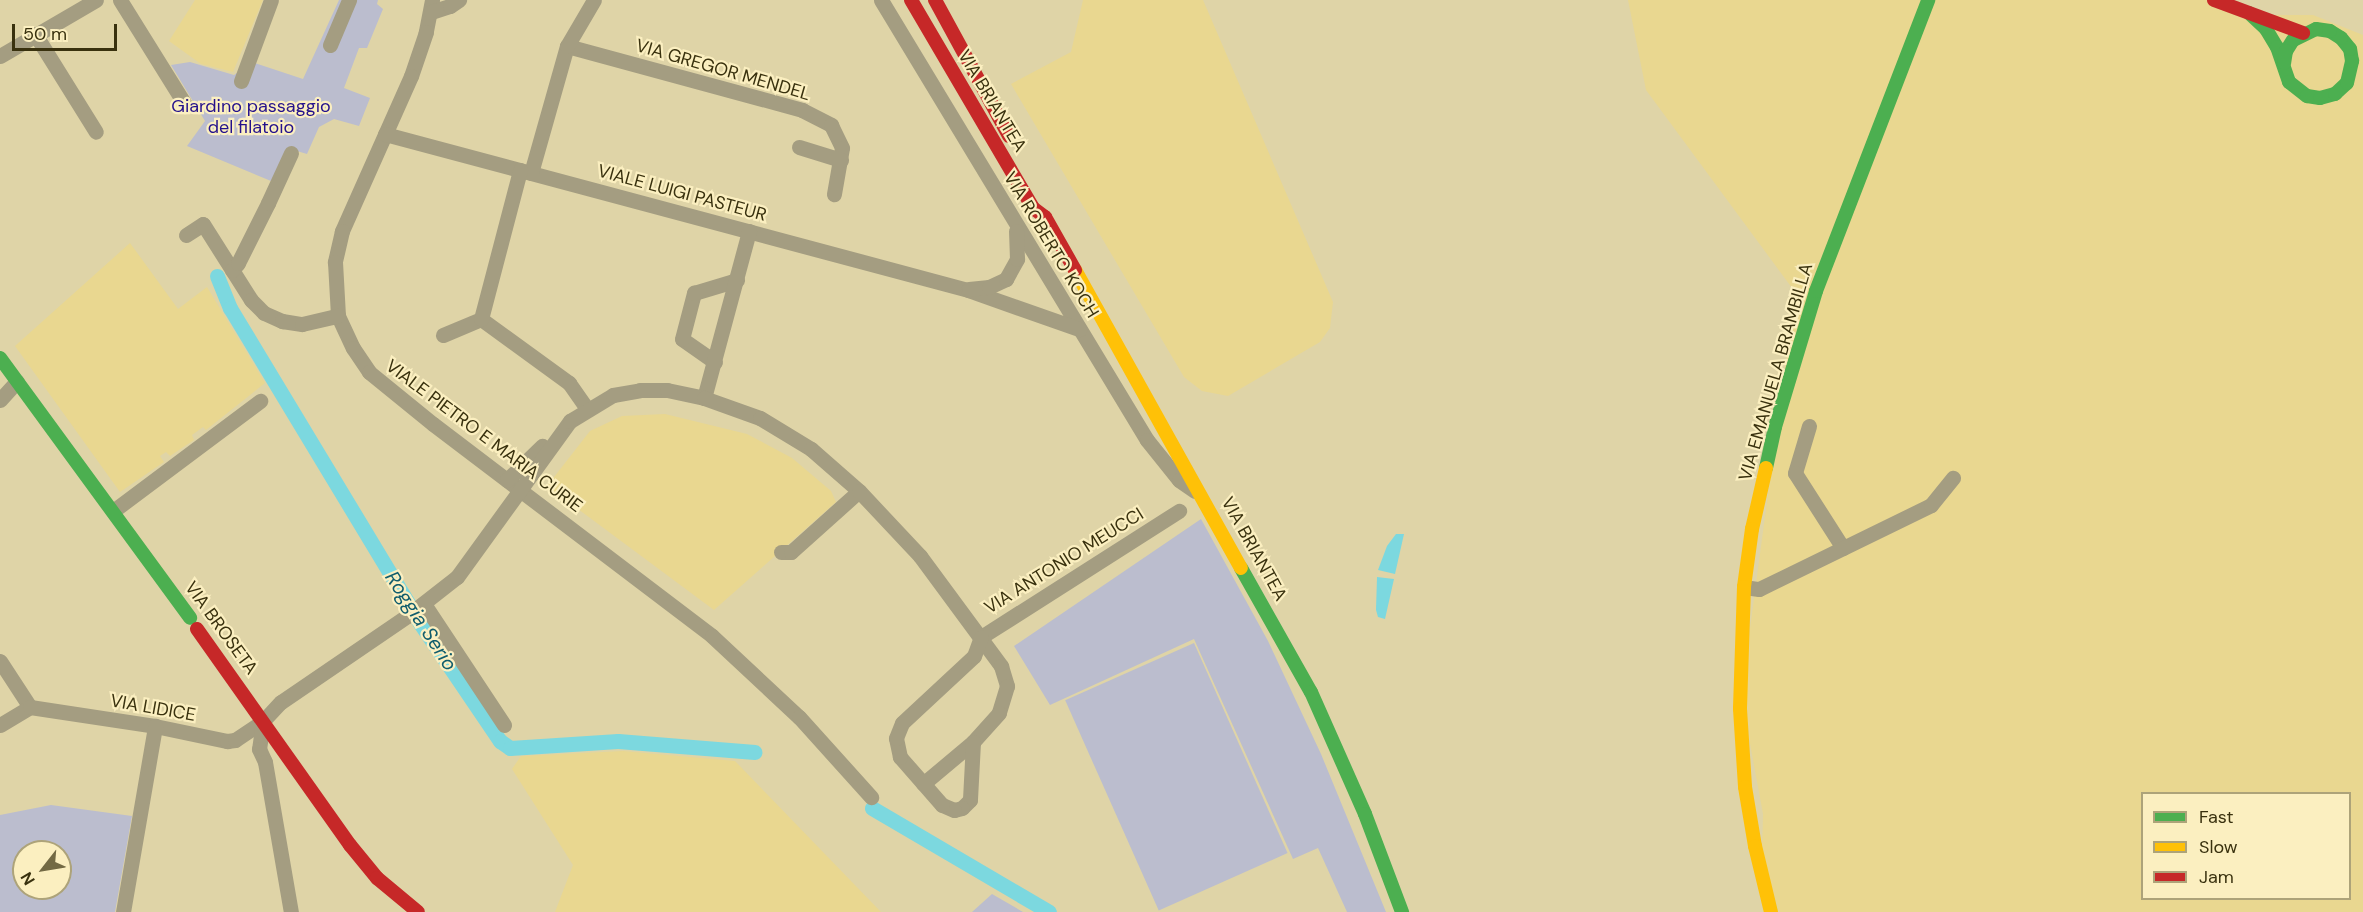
<!DOCTYPE html>
<style>
body{margin:0}
#map{position:relative;width:2363px;height:912px;overflow:hidden;background:#dfd4a7;font-family:"DM Sans",sans-serif}
div>[style]{position:absolute}
.built>*{inset:0;background:#e9d790}
.green>*{inset:0;background:#bbbdce;transform-origin:0 0}
.water>*{inset:0;background:#7cd8df}
.canal>*{height:15px;margin:-7.5px;padding:0 7.5px;transform-origin:7.5px;border-radius:7.5px;background:#7cd8df}
.street>*{height:15px;margin:-7.5px;padding:0 7.5px;transform-origin:7.5px;border-radius:7.5px;background:#a49d81}
.fast>*{height:14px;margin:-7px;padding:0 7px;transform-origin:7px;border-radius:7px;background:#4caf50}
.slow>*{height:14px;margin:-7px;padding:0 7px;transform-origin:7px;border-radius:7px;background:#ffc107}
.jam>*{height:14px;margin:-7px;padding:0 7px;transform-origin:7px;border-radius:7px;background:#c62828}
span{translate:-50% -50%;white-space:nowrap;text-align:center;line-height:1.15;-webkit-text-stroke:4.5px #fbefc0;paint-order:stroke}
.street-label{font-size:18px;color:#39310e}
.park-label{font-size:18px;color:#24118c}
.water-label{font-size:20px;color:#115d6d;font-style:italic}
.legend{position:absolute;left:2141px;top:792px;width:210px;height:108px;box-sizing:border-box;background:#fbefc0;border:2px solid #ada379;margin:0;padding:8px 10px;list-style:none;font-size:18px;color:#39310e}
.legend li{display:flex;align-items:center;gap:12px;height:30px}
.legend b{width:30px;border:2px solid #ada379}
.north{position:absolute;left:12px;top:840px;width:60px;height:60px;box-sizing:border-box;background:#fbefc0;border:2px solid #ada379;border-radius:50%;rotate:239deg;font-size:16px;font-weight:700;line-height:24px;text-align:center;color:#39310e}
.north::after{content:'';display:block;margin:auto;width:21px;height:27px;background:#736a44;clip-path:polygon(50% 0,100% 100%,50% 72%,0 100%)}
.scale{position:absolute;left:12px;top:24px;width:105px;height:27px;box-sizing:border-box;border:3px solid #39310e;border-top:0;padding-left:8px;font-size:18px;line-height:21px;white-space:nowrap;color:#39310e;-webkit-text-stroke:4px #fbefc0;paint-order:stroke}
</style>
<div id="map">
<div class="built">
<div style="clip-path:polygon(195px 0,263px 0,233px 72px,201px 64px,169px 41px)"></div>
<div style="clip-path:polygon(1083px 0,1203px 0,1333px 302px,1330px 328px,1320px 342px,1228px 396px,1202px 391px,1184px 377px,1011px 84px,1071px 52px)"></div>
<div style="clip-path:polygon(evenodd,1628px 0,2206px 0,2249px 15px,2313px 15px,2363px 35px,2363px 912px,1779px 912px,1762px 854px,1763px 814px,1749px 738px,1745px 666px,1795px 292px,1646px 90px,1628px 0,2142px 794px,2350px 794px,2350px 898px,2142px 898px,2142px 794px)"></div>
<div style="clip-path:polygon(130px 243px,178px 309px,207px 287px,265px 383px,206px 430px,203px 427px,192px 435px,194px 440px,170px 456px,166px 452px,160px 456px,164px 462px,120px 492px,15px 346px)"></div>
<div style="clip-path:polygon(665px 414px,747px 434px,792px 458px,831px 491px,836px 502px,714px 610px,547px 486px,590px 431px,622px 416px)"></div>
<div style="clip-path:polygon(623px 751px,735px 761px,881px 912px,555px 912px,573px 865px,512px 769px,521px 756px)"></div>
</div>
<div class="green">
<div style="clip-path:polygon(339px 0,378px 0,377px 4px,383px 9px,367px 48px,359px 48px,344px 88px,370px 98px,359px 126px,334px 119px,319px 127px,307px 154px,287px 148px,271px 181px,187px 146px,205px 121px,171px 65px,190px 62px,234px 75px,252px 62px,303px 79px)"></div>
<div style="clip-path:polygon(1201px 519px,1268px 641px,1321px 754px,1386px 912px,1347px 912px,1318px 848px,1293px 859px,1194px 639px,1050px 705px,1014px 646px)"></div>
<div style="left:1194px;top:643px;width:230px;height:141px;rotate:66deg"></div>
<div style="clip-path:polygon(evenodd,51px 805px,132px 816px,115px 912px,0 912px,0 815px,51px 805px,24px 852px,60px 852px,60px 888px,24px 888px,24px 852px)"></div>
<div style="clip-path:polygon(992px 894px,1023px 912px,972px 912px)"></div>
</div>
<div class="water">
<div style="clip-path:polygon(1396px 534px,1404px 534px,1395px 574px,1378px 570px,1387px 546px)"></div>
<div style="clip-path:polygon(1377px 577px,1394px 579px,1385px 619px,1378px 617px,1376px 610px)"></div>
</div>
<div class="canal">
<div style="left:217px;top:276px;width:35px;rotate:68deg"></div>
<div style="left:230px;top:308px;width:368px;rotate:58.9deg"></div>
<div style="left:420px;top:623px;width:143px;rotate:55.9deg"></div>
<div style="left:500px;top:741px;width:12px;rotate:35deg"></div>
<div style="left:510px;top:748px;width:108px;rotate:-3.7deg"></div>
<div style="left:618px;top:741px;width:137px;rotate:4.6deg"></div>
<div style="left:872px;top:808px;width:205px;rotate:30.4deg"></div>
</div>
<div class="street">
<div style="left:120px;top:0;width:121px;rotate:58.1deg"></div>
<div style="left:432px;top:0;width:33px;rotate:101deg"></div>
<div style="left:426px;top:32px;width:46px;rotate:108.8deg"></div>
<div style="left:411px;top:76px;width:170px;rotate:114deg"></div>
<div style="left:342px;top:231px;width:32px;rotate:103deg"></div>
<div style="left:335px;top:262px;width:54px;rotate:86.8deg"></div>
<div style="left:338px;top:316px;width:35px;rotate:65deg"></div>
<div style="left:353px;top:348px;width:29px;rotate:56deg"></div>
<div style="left:369px;top:372px;width:82px;rotate:39.1deg"></div>
<div style="left:433px;top:424px;width:350px;rotate:37.2deg"></div>
<div style="left:712px;top:636px;width:119px;rotate:43deg"></div>
<div style="left:799px;top:717px;width:108px;rotate:48deg"></div>
<div style="left:881px;top:0;width:514px;rotate:58.85deg"></div>
<div style="left:1147px;top:440px;width:51px;rotate:51.3deg"></div>
<div style="left:1179px;top:480px;width:19px;rotate:35deg"></div>
<div style="left:431px;top:12px;width:20px;rotate:-18deg"></div>
<div style="left:450px;top:6px;width:11px;rotate:-34deg"></div>
<div style="left:35px;top:34px;width:115px;rotate:58.1deg"></div>
<div style="left:330px;top:45px;width:49px;rotate:-67.1deg"></div>
<div style="left:567px;top:46px;width:244px;rotate:15.2deg"></div>
<div style="left:802px;top:110px;width:33px;rotate:27deg"></div>
<div style="left:831px;top:125px;width:25px;rotate:64deg"></div>
<div style="left:842px;top:148px;width:47px;rotate:99.9deg"></div>
<div style="left:0;top:56px;width:111px;rotate:-30.3deg"></div>
<div style="left:241px;top:81px;width:86px;rotate:-69.7deg"></div>
<div style="left:385px;top:134px;width:604px;rotate:14.98deg"></div>
<div style="left:968px;top:290px;width:118px;rotate:19.4deg"></div>
<div style="left:799px;top:147px;width:44px;rotate:17.2deg"></div>
<div style="left:531px;top:173px;width:132px;rotate:-74.2deg"></div>
<div style="left:567px;top:46px;width:53px;rotate:-59.6deg"></div>
<div style="left:186px;top:235px;width:20px;rotate:-33deg"></div>
<div style="left:203px;top:224px;width:90px;rotate:57.7deg"></div>
<div style="left:251px;top:300px;width:18px;rotate:45deg"></div>
<div style="left:264px;top:313px;width:20px;rotate:24deg"></div>
<div style="left:282px;top:321px;width:20px;rotate:9deg"></div>
<div style="left:302px;top:324px;width:37px;rotate:-13deg"></div>
<div style="left:232px;top:270px;width:9px;rotate:-49deg"></div>
<div style="left:238px;top:263px;width:67px;rotate:-63.4deg"></div>
<div style="left:268px;top:203px;width:55px;rotate:-65.3deg"></div>
<div style="left:969px;top:289px;width:20px;rotate:-6deg"></div>
<div style="left:989px;top:287px;width:19px;rotate:-25deg"></div>
<div style="left:1006px;top:279px;width:23px;rotate:-61deg"></div>
<div style="left:1017px;top:259px;width:28px;rotate:-92deg"></div>
<div style="left:481px;top:319px;width:109px;rotate:36deg"></div>
<div style="left:569px;top:383px;width:32px;rotate:55deg"></div>
<div style="left:443px;top:335px;width:41px;rotate:-22.8deg"></div>
<div style="left:481px;top:319px;width:154px;rotate:-75.3deg"></div>
<div style="left:715px;top:362px;width:40px;rotate:-145.1deg"></div>
<div style="left:682px;top:339px;width:48px;rotate:-75.4deg"></div>
<div style="left:694px;top:293px;width:45px;rotate:-16.8deg"></div>
<div style="left:704px;top:398px;width:173px;rotate:-74.9deg"></div>
<div style="left:0;top:400px;width:25px;rotate:-48deg"></div>
<div style="left:1809px;top:426px;width:49px;rotate:106.6deg"></div>
<div style="left:1795px;top:473px;width:89px;rotate:57.4deg"></div>
<div style="left:507px;top:480px;width:49px;rotate:-44.2deg"></div>
<div style="left:113px;top:511px;width:184px;rotate:-36.8deg"></div>
<div style="left:781px;top:552px;width:10px"></div>
<div style="left:791px;top:552px;width:91px;rotate:-41.9deg"></div>
<div style="left:1744px;top:587px;width:15px;rotate:8deg"></div>
<div style="left:1759px;top:589px;width:191px;rotate:-26deg"></div>
<div style="left:1931px;top:505px;width:35px;rotate:-51deg"></div>
<div style="left:424px;top:604px;width:145px;rotate:56.5deg"></div>
<div style="left:981px;top:637px;width:235px;rotate:-32.5deg"></div>
<div style="left:0;top:661px;width:55px;rotate:56.9deg"></div>
<div style="left:30px;top:707px;width:35px;rotate:149deg"></div>
<div style="left:30px;top:707px;width:126px;rotate:8.6deg"></div>
<div style="left:155px;top:726px;width:74px;rotate:11.8deg"></div>
<div style="left:227px;top:741px;width:8px;rotate:-7deg"></div>
<div style="left:235px;top:740px;width:34px;rotate:-34deg"></div>
<div style="left:263px;top:721px;width:26px;rotate:-47deg"></div>
<div style="left:281px;top:702px;width:153px;rotate:-34.3deg"></div>
<div style="left:407px;top:616px;width:63px;rotate:-38deg"></div>
<div style="left:457px;top:577px;width:193px;rotate:-54.1deg"></div>
<div style="left:570px;top:421px;width:50px;rotate:-31.2deg"></div>
<div style="left:613px;top:395px;width:27px;rotate:-10deg"></div>
<div style="left:640px;top:390px;width:27px"></div>
<div style="left:667px;top:390px;width:38px;rotate:12deg"></div>
<div style="left:704px;top:398px;width:59px;rotate:19.7deg"></div>
<div style="left:760px;top:418px;width:60px;rotate:31.3deg"></div>
<div style="left:811px;top:449px;width:64px;rotate:41.2deg"></div>
<div style="left:859px;top:491px;width:89px;rotate:46.8deg"></div>
<div style="left:920px;top:556px;width:137px;rotate:53.6deg"></div>
<div style="left:1001px;top:666px;width:21px;rotate:73deg"></div>
<div style="left:1007px;top:686px;width:28px;rotate:107deg"></div>
<div style="left:999px;top:713px;width:39px;rotate:132deg"></div>
<div style="left:973px;top:742px;width:65px;rotate:140deg"></div>
<div style="left:263px;top:721px;width:28px;rotate:98deg"></div>
<div style="left:259px;top:749px;width:14px;rotate:65deg"></div>
<div style="left:265px;top:762px;width:152px;rotate:80.2deg"></div>
<div style="left:973px;top:742px;width:58px;rotate:93deg"></div>
<div style="left:970px;top:800px;width:11px;rotate:135deg"></div>
<div style="left:962px;top:808px;width:8px;rotate:166deg"></div>
<div style="left:954px;top:810px;width:13px;rotate:-157deg"></div>
<div style="left:942px;top:805px;width:64px;rotate:-131.2deg"></div>
<div style="left:900px;top:757px;width:19px;rotate:-102deg"></div>
<div style="left:896px;top:738px;width:16px;rotate:-68deg"></div>
<div style="left:902px;top:723px;width:98px;rotate:-42.9deg"></div>
<div style="left:974px;top:656px;width:20px;rotate:-70deg"></div>
<div style="left:123px;top:912px;width:189px;rotate:-80.2deg"></div>
</div>
<div class="fast">
<div style="left:2249px;top:13px;width:23px;rotate:43deg"></div>
<div style="left:2266px;top:29px;width:21px;rotate:59deg"></div>
<div style="left:2277px;top:47px;width:37px;rotate:71deg"></div>
<div style="left:2289px;top:82px;width:23px;rotate:38deg"></div>
<div style="left:2307px;top:96px;width:13px;rotate:9deg"></div>
<div style="left:2320px;top:98px;width:16px;rotate:-15deg"></div>
<div style="left:2335px;top:94px;width:16px;rotate:-43deg"></div>
<div style="left:2347px;top:83px;width:23px;rotate:-77deg"></div>
<div style="left:2352px;top:61px;width:12px;rotate:-99deg"></div>
<div style="left:2350px;top:49px;width:14px;rotate:-129deg"></div>
<div style="left:2341px;top:38px;width:13px;rotate:-148deg"></div>
<div style="left:2330px;top:31px;width:14px;rotate:-172deg"></div>
<div style="left:2316px;top:29px;width:25px;rotate:154deg"></div>
<div style="left:2293px;top:40px;width:13px;rotate:122deg"></div>
<div style="left:2286px;top:51px;width:12px;rotate:99deg"></div>
<div style="left:0;top:358px;width:322px;rotate:53.8deg"></div>
<div style="left:1766px;top:468px;width:42px;rotate:-77.6deg"></div>
<div style="left:1775px;top:427px;width:142px;rotate:-73.2deg"></div>
<div style="left:1816px;top:291px;width:312px;rotate:-68.9deg"></div>
<div style="left:1241px;top:568px;width:142px;rotate:60.6deg"></div>
<div style="left:1311px;top:692px;width:133px;rotate:66.1deg"></div>
<div style="left:1365px;top:814px;width:105px;rotate:69.3deg"></div>
</div>
<div class="slow">
<div style="left:1075px;top:270px;width:341px;rotate:60.9deg"></div>
<div style="left:1766px;top:468px;width:63px;rotate:102.9deg"></div>
<div style="left:1752px;top:529px;width:59px;rotate:97.9deg"></div>
<div style="left:1744px;top:587px;width:122px;rotate:91.9deg"></div>
<div style="left:1740px;top:709px;width:78px;rotate:86.3deg"></div>
<div style="left:1745px;top:787px;width:60px;rotate:80.4deg"></div>
<div style="left:1755px;top:846px;width:68px;rotate:76.4deg"></div>
</div>
<div class="jam">
<div style="left:911px;top:0;width:241px;rotate:59.6deg"></div>
<div style="left:1033px;top:208px;width:15px;rotate:37deg"></div>
<div style="left:1045px;top:217px;width:61px;rotate:60.5deg"></div>
<div style="left:935px;top:0;width:155px;rotate:61.4deg"></div>
<div style="left:2214px;top:0;width:95px;rotate:20.3deg"></div>
<div style="left:197px;top:629px;width:265px;rotate:54.7deg"></div>
<div style="left:350px;top:845px;width:43px;rotate:50.7deg"></div>
<div style="left:377px;top:878px;width:53px;rotate:39.7deg"></div>
</div>
<div class="street-label">
<span style="left:723px;top:70px;rotate:16deg">VIA GREGOR MENDEL</span>
<span style="left:992px;top:101px;rotate:59deg">VIA BRIANTEA</span>
<span style="left:682px;top:193px;rotate:15deg">VIALE LUIGI PASTEUR</span>
<span style="left:1051px;top:245px;rotate:59deg">VIA ROBERTO KOCH</span>
<span style="left:1776px;top:372px;rotate:-74deg">VIA EMANUELA BRAMBILLA</span>
<span style="left:484px;top:436px;rotate:37deg">VIALE PIETRO E MARIA CURIE</span>
<span style="left:1254px;top:549px;rotate:61deg">VIA BRIANTEA</span>
<span style="left:1064px;top:561px;rotate:-32deg">VIA ANTONIO MEUCCI</span>
<span style="left:221px;top:628px;rotate:54deg">VIA BROSETA</span>
<span style="left:153px;top:708px;rotate:10deg">VIA LIDICE</span>
</div>
<div class="park-label">
<span style="left:251px;top:117px">Giardino passaggio<br>del filatoio</span>
</div>
<div class="water-label">
<span style="left:421px;top:621px;rotate:57deg">Roggia Serio</span>
</div>
<ul class="legend">
<li><b style="height:8px;background:#4caf50"></b>Fast</li>
<li><b style="height:8px;background:#ffc107"></b>Slow</li>
<li><b style="height:8px;background:#c62828"></b>Jam</li>
</ul>
<div class="north">N</div>
<div class="scale">50 m</div>
</div>
